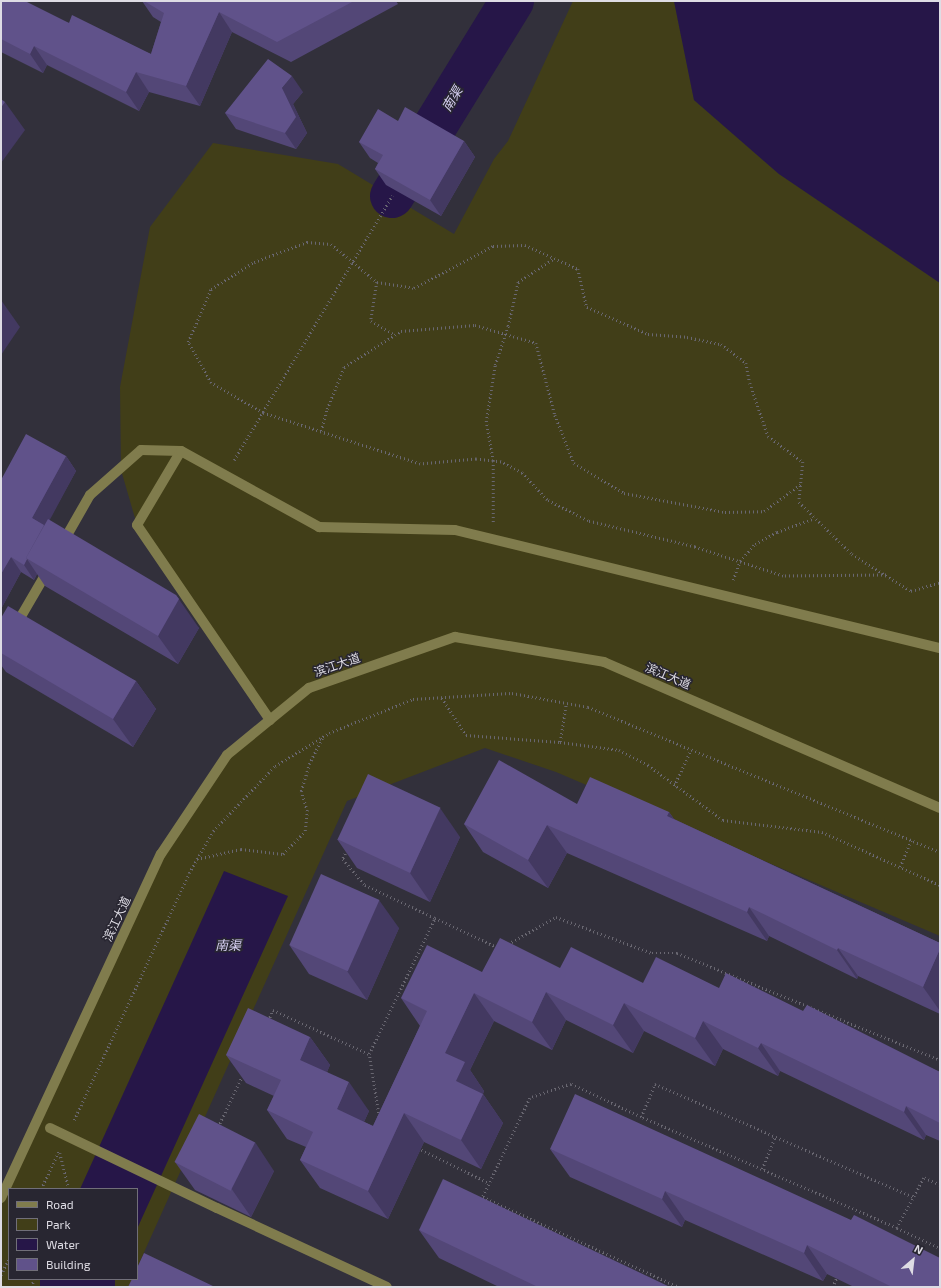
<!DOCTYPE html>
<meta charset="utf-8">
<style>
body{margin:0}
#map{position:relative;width:941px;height:1288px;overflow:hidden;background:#32303b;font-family:"Exo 2","Noto Sans SC",sans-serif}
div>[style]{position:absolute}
.green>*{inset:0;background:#413e18}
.water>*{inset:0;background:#261648;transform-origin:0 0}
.river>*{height:44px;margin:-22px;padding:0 22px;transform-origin:22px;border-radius:22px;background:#261648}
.path>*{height:2.5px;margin-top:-1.25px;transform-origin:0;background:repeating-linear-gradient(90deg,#696771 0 1px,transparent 0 4px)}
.minor>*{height:10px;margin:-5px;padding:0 5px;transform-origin:5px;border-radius:5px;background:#807c4d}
.minor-bridge>*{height:10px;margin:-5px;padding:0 5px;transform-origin:5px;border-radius:5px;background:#807c4d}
.wall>*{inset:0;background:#534777}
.shaded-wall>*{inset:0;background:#433961}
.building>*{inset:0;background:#60528a;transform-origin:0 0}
span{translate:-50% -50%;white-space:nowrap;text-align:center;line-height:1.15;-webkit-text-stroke:3px #282631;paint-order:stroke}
.street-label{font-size:12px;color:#dedce4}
.water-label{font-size:13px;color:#d6cff1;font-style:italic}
.frame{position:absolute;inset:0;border:2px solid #dedce4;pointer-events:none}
.legend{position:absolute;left:8px;top:1188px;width:130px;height:92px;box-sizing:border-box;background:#282631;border:1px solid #716f79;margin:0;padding:5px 7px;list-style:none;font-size:12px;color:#dedce4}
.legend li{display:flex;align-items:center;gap:8px;height:20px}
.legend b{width:20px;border:1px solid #716f79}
.north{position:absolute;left:893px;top:1240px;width:40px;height:40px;-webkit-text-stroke:3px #282631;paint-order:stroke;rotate:28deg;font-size:11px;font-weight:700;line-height:16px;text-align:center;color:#dedce4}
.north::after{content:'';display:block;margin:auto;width:14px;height:18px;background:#dedce4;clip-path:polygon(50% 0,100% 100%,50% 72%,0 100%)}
</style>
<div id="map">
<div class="green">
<div style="clip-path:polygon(573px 1px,674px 1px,694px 100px,779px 174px,940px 283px,940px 936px,556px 772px,485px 748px,347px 801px,137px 1268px,137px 1189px,9px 1189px,9px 1279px,132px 1279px,129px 1287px,1px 1287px,1px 1198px,161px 854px,227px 755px,270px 720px,137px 525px,121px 470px,120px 387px,150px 227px,213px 143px,338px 164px,454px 234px,494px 159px,508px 141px)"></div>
</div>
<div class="water">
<div style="clip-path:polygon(674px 1px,940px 1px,940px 283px,779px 174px,694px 100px)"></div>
<div style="clip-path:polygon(224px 871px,288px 896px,137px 1229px,137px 1189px,80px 1189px)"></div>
<div style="left:40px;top:1279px;width:75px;height:9px"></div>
</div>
<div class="river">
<div style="left:392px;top:196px;width:229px;rotate:-58.4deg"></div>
</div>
<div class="path">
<div style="left:377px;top:282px;width:39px;rotate:99deg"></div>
<div style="left:371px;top:321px;width:28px;rotate:30deg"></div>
<div style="left:321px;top:431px;width:23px;rotate:-75deg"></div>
<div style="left:327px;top:409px;width:45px;rotate:-68deg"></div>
<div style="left:344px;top:367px;width:67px;rotate:-32.3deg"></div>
<div style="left:401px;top:331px;width:74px;rotate:-4.6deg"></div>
<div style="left:475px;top:325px;width:64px;rotate:16.4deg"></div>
<div style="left:536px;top:343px;width:74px;rotate:75.2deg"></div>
<div style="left:555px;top:415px;width:52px;rotate:68.4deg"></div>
<div style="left:574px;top:463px;width:58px;rotate:31deg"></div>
<div style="left:624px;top:493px;width:103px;rotate:10.7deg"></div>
<div style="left:725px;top:512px;width:39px;rotate:-1deg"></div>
<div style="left:764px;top:511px;width:46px;rotate:-36.1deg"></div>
<div style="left:234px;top:460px;width:308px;rotate:-59.1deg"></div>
<div style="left:493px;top:522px;width:61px;rotate:-90deg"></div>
<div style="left:493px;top:461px;width:40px;rotate:-100deg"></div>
<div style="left:486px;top:422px;width:58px;rotate:-81deg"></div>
<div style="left:495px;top:365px;width:41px;rotate:-71.6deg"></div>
<div style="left:508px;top:326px;width:45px;rotate:-77.2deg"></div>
<div style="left:518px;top:282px;width:42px;rotate:-33.3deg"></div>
<div style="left:886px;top:575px;width:103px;rotate:179.4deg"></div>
<div style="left:783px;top:576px;width:93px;rotate:-161.8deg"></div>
<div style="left:695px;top:547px;width:110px;rotate:-166.3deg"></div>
<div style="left:588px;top:521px;width:46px;rotate:-152.9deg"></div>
<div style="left:547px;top:500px;width:37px;rotate:-133deg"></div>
<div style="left:522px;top:473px;width:24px;rotate:-152deg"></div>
<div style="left:501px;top:462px;width:25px;rotate:-173deg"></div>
<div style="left:476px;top:459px;width:56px;rotate:174.9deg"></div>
<div style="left:420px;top:464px;width:165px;rotate:-162deg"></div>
<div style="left:263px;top:413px;width:60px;rotate:-150deg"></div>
<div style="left:211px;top:383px;width:47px;rotate:-119.3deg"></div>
<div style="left:188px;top:342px;width:58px;rotate:-66.5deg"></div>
<div style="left:211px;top:289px;width:51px;rotate:-32.1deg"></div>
<div style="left:254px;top:262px;width:57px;rotate:-20.7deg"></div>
<div style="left:307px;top:242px;width:24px;rotate:5deg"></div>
<div style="left:331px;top:244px;width:60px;rotate:39.6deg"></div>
<div style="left:377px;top:282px;width:37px;rotate:9deg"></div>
<div style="left:414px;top:288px;width:89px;rotate:-28deg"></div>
<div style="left:493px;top:246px;width:32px;rotate:-2deg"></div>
<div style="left:525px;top:245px;width:58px;rotate:24.4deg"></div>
<div style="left:578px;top:269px;width:39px;rotate:77deg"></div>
<div style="left:587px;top:307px;width:67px;rotate:23.9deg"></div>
<div style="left:648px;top:334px;width:39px;rotate:4deg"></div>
<div style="left:687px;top:337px;width:35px;rotate:12deg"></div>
<div style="left:721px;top:344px;width:31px;rotate:37deg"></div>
<div style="left:746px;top:363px;width:20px;rotate:79deg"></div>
<div style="left:750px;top:383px;width:56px;rotate:71.2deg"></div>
<div style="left:768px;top:436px;width:44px;rotate:36.6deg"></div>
<div style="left:803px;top:462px;width:40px;rotate:95.7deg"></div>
<div style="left:799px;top:502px;width:74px;rotate:44.5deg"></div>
<div style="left:852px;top:554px;width:70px;rotate:32.1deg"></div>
<div style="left:911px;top:591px;width:30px;rotate:-17deg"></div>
<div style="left:733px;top:580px;width:20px;rotate:-70deg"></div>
<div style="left:740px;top:561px;width:23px;rotate:-49deg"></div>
<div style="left:755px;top:544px;width:25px;rotate:-29deg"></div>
<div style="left:777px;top:532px;width:40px;rotate:-20.2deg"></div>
<div style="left:442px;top:698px;width:44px;rotate:57deg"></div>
<div style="left:466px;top:735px;width:94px;rotate:4.3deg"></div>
<div style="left:560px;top:742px;width:60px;rotate:7.7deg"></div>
<div style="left:619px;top:750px;width:33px;rotate:27deg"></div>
<div style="left:648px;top:765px;width:93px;rotate:36.3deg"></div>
<div style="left:723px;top:820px;width:100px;rotate:6.9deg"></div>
<div style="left:822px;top:832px;width:129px;rotate:24.2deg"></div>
<div style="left:560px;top:742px;width:39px;rotate:-81deg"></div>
<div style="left:674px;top:786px;width:40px;rotate:-65deg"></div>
<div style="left:347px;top:850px;width:10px;rotate:114deg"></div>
<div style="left:343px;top:859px;width:34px;rotate:50deg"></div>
<div style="left:365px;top:885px;width:77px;rotate:25.2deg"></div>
<div style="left:197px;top:859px;width:45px;rotate:-12.8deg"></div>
<div style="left:241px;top:849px;width:42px;rotate:6.8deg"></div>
<div style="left:283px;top:854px;width:32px;rotate:-46deg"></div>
<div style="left:305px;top:831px;width:20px;rotate:-84deg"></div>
<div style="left:307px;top:811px;width:21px;rotate:-107deg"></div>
<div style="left:301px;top:791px;width:28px;rotate:-73deg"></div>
<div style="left:309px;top:764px;width:29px;rotate:-63deg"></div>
<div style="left:900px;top:867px;width:29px;rotate:-68deg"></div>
<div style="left:508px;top:944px;width:55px;rotate:-29.4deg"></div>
<div style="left:556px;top:917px;width:103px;rotate:20.6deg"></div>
<div style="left:652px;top:953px;width:25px"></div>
<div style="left:677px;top:953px;width:284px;rotate:22.1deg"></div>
<div style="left:268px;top:1021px;width:12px;rotate:-66deg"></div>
<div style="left:273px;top:1010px;width:106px;rotate:24.6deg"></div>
<div style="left:379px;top:1117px;width:64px;rotate:-99deg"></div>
<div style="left:369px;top:1054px;width:151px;rotate:-64.1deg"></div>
<div style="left:435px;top:918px;width:71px;rotate:25.1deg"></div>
<div style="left:641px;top:1117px;width:77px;rotate:-154.8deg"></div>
<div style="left:571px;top:1084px;width:43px;rotate:161.1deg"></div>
<div style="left:530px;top:1098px;width:110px;rotate:115.4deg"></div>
<div style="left:483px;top:1197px;width:216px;rotate:24.7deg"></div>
<div style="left:74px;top:1120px;width:272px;rotate:-65deg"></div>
<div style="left:189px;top:873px;width:48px;rotate:-60.3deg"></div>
<div style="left:213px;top:831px;width:90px;rotate:-46.4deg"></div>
<div style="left:275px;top:766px;width:63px;rotate:-31.4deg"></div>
<div style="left:329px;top:733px;width:91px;rotate:-22deg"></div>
<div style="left:413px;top:699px;width:99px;rotate:-3.5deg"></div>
<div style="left:512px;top:693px;width:77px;rotate:10.4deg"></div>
<div style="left:588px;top:707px;width:381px;rotate:22.4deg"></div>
<div style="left:218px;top:1127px;width:59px;rotate:-64.7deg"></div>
<div style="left:418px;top:1148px;width:79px;rotate:26.2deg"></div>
<div style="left:60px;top:1153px;width:37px;rotate:76deg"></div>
<div style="left:762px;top:1169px;width:35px;rotate:-68deg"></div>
<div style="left:940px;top:1185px;width:17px;rotate:-156deg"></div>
<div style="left:924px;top:1178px;width:57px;rotate:118.4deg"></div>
<div style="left:897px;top:1228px;width:47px;rotate:24.9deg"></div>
<div style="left:41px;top:1189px;width:42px;rotate:-64.7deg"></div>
<div style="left:897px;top:1228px;width:279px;rotate:-156.6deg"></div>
<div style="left:641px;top:1117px;width:36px;rotate:-67deg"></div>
<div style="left:655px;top:1084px;width:283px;rotate:23.6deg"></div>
<div style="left:1px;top:1275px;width:19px;rotate:-65deg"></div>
<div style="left:31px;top:1287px;width:9px;rotate:-69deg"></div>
<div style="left:832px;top:1287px;width:11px;rotate:-63deg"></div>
</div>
<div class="minor">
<div style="left:62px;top:544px;width:56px;rotate:-60.3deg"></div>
<div style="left:90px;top:495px;width:68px;rotate:-41.4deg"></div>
<div style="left:141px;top:450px;width:40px;rotate:1.4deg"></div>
<div style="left:16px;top:625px;width:64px;rotate:-59.8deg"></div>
<div style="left:270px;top:720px;width:236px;rotate:-124.3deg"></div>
<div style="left:137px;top:525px;width:86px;rotate:-59.3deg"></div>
<div style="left:181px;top:451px;width:158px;rotate:28.8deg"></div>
<div style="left:319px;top:527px;width:136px;rotate:1.3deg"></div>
<div style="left:455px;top:530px;width:499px;rotate:13.7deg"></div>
<div style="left:1px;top:1198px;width:379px;rotate:-65.1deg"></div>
<div style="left:161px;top:854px;width:119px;rotate:-56.3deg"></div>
<div style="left:227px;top:755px;width:106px;rotate:-39.3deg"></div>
<div style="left:309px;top:688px;width:155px;rotate:-19.3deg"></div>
<div style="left:455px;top:637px;width:151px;rotate:9.5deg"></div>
<div style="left:604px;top:662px;width:366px;rotate:23.5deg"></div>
<div style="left:217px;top:1208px;width:187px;rotate:24.9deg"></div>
</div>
<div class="minor-bridge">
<div style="left:50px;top:1128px;width:185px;rotate:25.6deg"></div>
</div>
<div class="wall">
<div style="clip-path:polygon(1px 1px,69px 23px,151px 54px,161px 22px,153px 17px,142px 1px,396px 1px,398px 4px,291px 62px,232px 32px,200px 106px,149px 92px,139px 111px,47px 65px,43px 73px,1px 52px)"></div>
<div style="clip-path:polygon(303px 92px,293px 104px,307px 133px,296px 149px,236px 129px,225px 113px)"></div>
<div style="clip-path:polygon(398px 121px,464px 141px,475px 157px,441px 216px,386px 185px,375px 169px,378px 163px,370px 158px,359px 142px)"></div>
<div style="clip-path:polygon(66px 456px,76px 471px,49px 520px,199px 628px,178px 664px,45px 586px,37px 574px,34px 580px,21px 572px,1px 609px,1px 480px)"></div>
<div style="clip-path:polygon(1px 618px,136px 681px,156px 709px,133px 747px,6px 672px,1px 665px)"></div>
<div style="clip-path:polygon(577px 804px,669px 812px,674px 819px,940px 943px,940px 1014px,858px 976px,857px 979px,769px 936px,767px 941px,567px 853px,548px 888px,483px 852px,464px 824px)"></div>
<div style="clip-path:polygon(460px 837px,430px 902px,357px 868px,337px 839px)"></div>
<div style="clip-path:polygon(399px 928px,367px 1000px,309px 974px,290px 946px)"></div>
<div style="clip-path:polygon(560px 968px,643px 983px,719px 988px,803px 1011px,940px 1072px,940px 1141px,926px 1135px,924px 1140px,780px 1071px,778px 1076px,723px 1049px,715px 1066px,644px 1031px,633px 1053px,566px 1020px,552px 1050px,494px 1021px,470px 1070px,484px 1091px,483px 1094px,503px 1123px,481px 1169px,424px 1142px,388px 1219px,320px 1188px,300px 1160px,306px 1147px,287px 1139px,267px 1110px,274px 1096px,246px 1083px,226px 1055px,310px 1037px,330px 1065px,327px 1072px,369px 1111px,364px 1122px,373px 1126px,420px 1026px,401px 998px,482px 972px)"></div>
<div style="clip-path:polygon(550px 1149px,940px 1287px,854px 1287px,827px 1274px,823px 1281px,685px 1220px,682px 1227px,570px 1177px)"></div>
<div style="clip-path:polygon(175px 1162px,274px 1171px,251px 1217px,195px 1190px)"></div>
<div style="clip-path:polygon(419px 1230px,670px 1287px,499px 1287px,439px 1258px)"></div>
</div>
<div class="shaded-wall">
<div style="clip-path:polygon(219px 12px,232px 32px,200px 106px,186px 86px)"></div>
<div style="clip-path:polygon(34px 46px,47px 65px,43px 73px,30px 54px)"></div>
<div style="clip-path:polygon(136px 72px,149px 92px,139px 111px,126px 92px)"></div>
<div style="clip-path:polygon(292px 76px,303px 92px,293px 104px,307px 133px,296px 149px,285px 133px,282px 88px)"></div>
<div style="clip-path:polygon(5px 102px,25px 130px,1px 163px,1px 108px)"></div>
<div style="clip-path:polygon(464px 141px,475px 157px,441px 216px,430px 200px)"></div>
<div style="clip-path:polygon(1px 300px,20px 327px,1px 355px)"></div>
<div style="clip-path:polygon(66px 456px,76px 471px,46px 527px,32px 518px)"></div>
<div style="clip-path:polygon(11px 557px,21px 572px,1px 609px,1px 574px)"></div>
<div style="clip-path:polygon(27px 559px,37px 574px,34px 580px,24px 565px)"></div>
<div style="clip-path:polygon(176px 595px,199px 628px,178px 664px,158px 636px)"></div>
<div style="clip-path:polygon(136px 681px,156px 709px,133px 747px,113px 719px)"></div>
<div style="clip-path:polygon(440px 808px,460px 837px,430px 902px,410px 873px)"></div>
<div style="clip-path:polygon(669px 812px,689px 841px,667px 816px)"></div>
<div style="clip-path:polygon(547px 825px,567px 853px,548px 888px,528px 860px)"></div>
<div style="clip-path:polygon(379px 900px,399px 928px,367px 1000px,347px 971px)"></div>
<div style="clip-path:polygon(749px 907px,769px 936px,767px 941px,747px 912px)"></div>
<div style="clip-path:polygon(838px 948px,858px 976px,857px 979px,837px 950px)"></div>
<div style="clip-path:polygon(940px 949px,940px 1011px,923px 987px)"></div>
<div style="clip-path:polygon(546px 992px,566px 1020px,552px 1050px,532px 1022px)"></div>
<div style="clip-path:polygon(474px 993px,494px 1021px,470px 1070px,484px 1091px,476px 1109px,456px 1081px,445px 1053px)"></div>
<div style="clip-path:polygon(624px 1003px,644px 1031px,633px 1053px,613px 1025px)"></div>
<div style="clip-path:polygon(703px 1021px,723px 1049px,715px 1066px,695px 1038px)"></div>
<div style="clip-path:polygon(310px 1037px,330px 1065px,320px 1088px,300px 1060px)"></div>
<div style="clip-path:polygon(761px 1043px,780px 1071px,778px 1076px,758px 1048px)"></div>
<div style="clip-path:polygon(349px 1082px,369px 1111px,357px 1137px,337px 1109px)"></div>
<div style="clip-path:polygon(483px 1094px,503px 1123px,481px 1169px,461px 1140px)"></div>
<div style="clip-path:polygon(906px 1106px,926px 1135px,924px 1140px,904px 1112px)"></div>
<div style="clip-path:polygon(404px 1113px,424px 1142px,388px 1219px,368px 1191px)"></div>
<div style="clip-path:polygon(255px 1142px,274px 1171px,251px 1217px,231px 1188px)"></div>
<div style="clip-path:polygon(665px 1191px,685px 1220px,682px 1227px,662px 1199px)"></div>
<div style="clip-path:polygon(807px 1245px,827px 1274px,823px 1281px,804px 1253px)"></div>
</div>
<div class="building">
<div style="clip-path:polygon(1px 1px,25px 1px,69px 23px,72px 15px,151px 54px,164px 13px,144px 1px,354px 1px,277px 42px,219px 12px,186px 86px,136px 72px,126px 92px,34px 46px,30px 54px,1px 39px)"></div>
<div style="clip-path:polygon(268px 59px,292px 76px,282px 88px,296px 117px,285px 133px,225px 113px)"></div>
<div style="clip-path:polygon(1px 99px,5px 102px,1px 108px)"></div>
<div style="clip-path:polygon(405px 107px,464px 141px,430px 200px,375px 169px,383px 155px,359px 142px,378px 109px,398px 121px)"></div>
<div style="clip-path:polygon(26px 434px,66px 456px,32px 518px,44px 525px,26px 558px,27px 559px,24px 565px,11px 557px,1px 574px,1px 480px)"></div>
<div style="clip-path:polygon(48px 519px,176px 595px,179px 599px,158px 636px,26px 558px)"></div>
<div style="clip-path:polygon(8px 606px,136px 681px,113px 719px,1px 653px,1px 618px)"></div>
<div style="clip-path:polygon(499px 760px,577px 804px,590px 777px,669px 812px,667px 816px,940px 943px,940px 949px,923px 987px,838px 948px,837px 950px,749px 907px,747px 912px,547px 825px,528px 860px,464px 824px)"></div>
<div style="left:368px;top:774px;width:80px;height:72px;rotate:25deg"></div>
<div style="left:321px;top:874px;width:64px;height:78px;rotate:24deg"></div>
<div style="clip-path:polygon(500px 938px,560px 968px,571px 947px,643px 983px,656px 957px,719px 988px,726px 973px,803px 1011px,807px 1005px,940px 1072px,940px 1123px,906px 1106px,904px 1112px,761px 1043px,758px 1048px,703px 1021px,695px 1038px,624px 1003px,613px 1025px,546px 992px,532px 1022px,474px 993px,445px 1053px,465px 1062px,456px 1081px,483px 1094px,461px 1140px,404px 1113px,368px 1191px,300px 1160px,313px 1132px,267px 1110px,281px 1080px,226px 1055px,248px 1008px,310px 1037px,300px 1060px,349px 1082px,337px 1109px,373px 1126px,427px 1011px,401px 998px,427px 945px,482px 972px)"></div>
<div style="clip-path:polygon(575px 1094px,851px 1220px,854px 1215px,940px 1258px,940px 1287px,892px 1287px,807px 1245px,804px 1253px,665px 1191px,662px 1199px,550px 1149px)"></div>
<div style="left:199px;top:1114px;width:63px;height:54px;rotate:27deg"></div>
<div style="clip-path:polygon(443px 1179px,670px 1287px,538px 1287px,419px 1230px)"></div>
<div style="clip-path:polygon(144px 1253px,215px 1287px,128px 1287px,132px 1279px,137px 1279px,137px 1268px)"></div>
</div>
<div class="street-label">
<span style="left:337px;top:665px;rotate:-19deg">滨江大道</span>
<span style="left:668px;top:676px;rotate:23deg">滨江大道</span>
<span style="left:117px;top:919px;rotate:-65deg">滨江大道</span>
</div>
<div class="water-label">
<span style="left:452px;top:99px;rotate:-59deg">南渠</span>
<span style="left:228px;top:945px">南渠</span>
</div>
<div class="frame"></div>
<ul class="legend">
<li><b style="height:5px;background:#807c4d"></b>Road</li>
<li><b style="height:11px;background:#413e18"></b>Park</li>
<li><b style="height:11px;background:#261648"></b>Water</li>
<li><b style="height:11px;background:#60528a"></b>Building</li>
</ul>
<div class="north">N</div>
</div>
